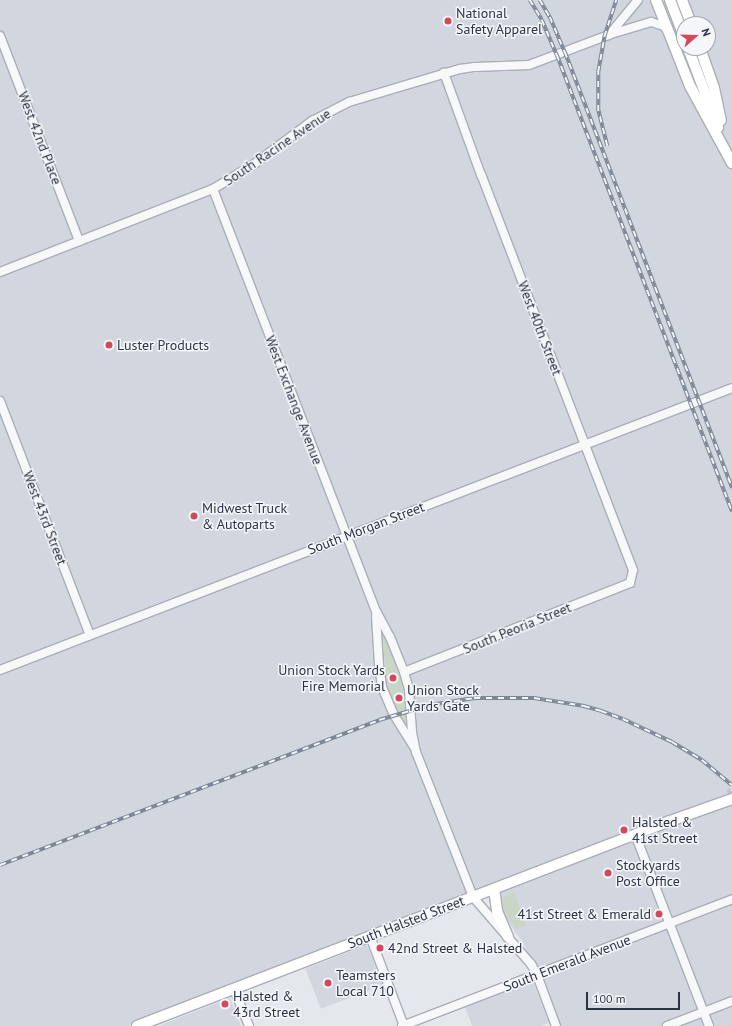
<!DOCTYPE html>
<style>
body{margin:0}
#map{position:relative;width:732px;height:1026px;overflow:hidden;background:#e4e7ec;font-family:"PT Sans",sans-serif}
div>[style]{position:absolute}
.built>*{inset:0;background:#d2d6de;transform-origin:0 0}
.green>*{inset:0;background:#c9d6c5}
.major-tunnel>*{height:10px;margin-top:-5px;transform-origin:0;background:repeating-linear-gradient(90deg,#bfc3cb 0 10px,transparent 0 15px)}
.roads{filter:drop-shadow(1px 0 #a9aeb7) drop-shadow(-1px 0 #a9aeb7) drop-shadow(0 1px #a9aeb7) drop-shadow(0 -1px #a9aeb7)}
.minor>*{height:8px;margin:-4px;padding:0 4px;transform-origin:4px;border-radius:4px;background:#f7f8fa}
.major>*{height:10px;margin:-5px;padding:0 5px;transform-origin:5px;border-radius:5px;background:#fff}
.rail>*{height:3.5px;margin-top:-1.75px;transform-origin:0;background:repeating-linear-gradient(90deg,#f4f6f9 0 6px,#7d8696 0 12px);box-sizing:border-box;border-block:1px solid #7d8696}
.dots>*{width:11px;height:11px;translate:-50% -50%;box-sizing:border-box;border:2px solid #f4f6f9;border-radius:50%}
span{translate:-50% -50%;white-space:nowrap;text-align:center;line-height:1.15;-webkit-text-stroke:3px #f4f6f9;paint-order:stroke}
.poi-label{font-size:14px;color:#2b3445}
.left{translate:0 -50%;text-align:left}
.right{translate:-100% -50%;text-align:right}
.street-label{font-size:14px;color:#2b3445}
.north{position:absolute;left:676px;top:16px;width:40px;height:40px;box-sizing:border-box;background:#f4f6f9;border:1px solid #a4a8b1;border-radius:50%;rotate:70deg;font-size:11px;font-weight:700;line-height:16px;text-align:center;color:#2b3445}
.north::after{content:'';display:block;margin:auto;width:14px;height:18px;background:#d1495b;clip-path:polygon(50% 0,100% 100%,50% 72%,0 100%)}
.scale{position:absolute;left:586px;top:992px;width:94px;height:18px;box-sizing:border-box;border:2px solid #2b3445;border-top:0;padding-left:5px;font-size:12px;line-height:14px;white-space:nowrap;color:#2b3445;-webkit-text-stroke:3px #f4f6f9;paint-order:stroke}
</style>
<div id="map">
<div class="built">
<div style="clip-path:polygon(evenodd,0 0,732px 0,732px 1026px,555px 1026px,524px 944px,486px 892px,128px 1026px,0 1026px,0 0,684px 24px,708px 24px,708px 48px,684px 48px,684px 24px)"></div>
<div style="left:367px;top:945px;width:43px;height:66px;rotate:69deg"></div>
<div style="clip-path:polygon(533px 981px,549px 1023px,540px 1026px,472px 1026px,465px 1007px)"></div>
<div style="clip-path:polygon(230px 998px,241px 1026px,158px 1026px)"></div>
</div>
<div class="green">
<div style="clip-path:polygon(383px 637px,385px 637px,387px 640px,405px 689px,408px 728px,394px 707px,387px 688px)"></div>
<div style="clip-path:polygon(514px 892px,526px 925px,516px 929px,501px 904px,503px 898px)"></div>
</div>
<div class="major-tunnel">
<div style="left:729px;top:795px;width:4px;rotate:-34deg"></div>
</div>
<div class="roads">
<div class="minor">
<div style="left:611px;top:34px;width:42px;rotate:-16.7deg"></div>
<div style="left:651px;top:22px;width:14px;rotate:17deg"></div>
<div style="left:664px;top:26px;width:7px;rotate:56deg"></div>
<div style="left:0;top:36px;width:220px;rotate:68.9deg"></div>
<div style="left:213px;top:189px;width:452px;rotate:68.9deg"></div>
<div style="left:376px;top:611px;width:30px;rotate:62deg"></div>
<div style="left:390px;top:637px;width:38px;rotate:68deg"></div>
<div style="left:404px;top:672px;width:19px;rotate:74deg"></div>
<div style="left:409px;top:690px;width:42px;rotate:85.9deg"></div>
<div style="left:412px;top:732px;width:20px;rotate:79deg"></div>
<div style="left:416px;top:752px;width:156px;rotate:68.5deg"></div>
<div style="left:473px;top:897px;width:89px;rotate:49.1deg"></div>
<div style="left:531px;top:964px;width:13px;rotate:61deg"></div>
<div style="left:537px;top:975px;width:54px;rotate:69.6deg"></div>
<div style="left:0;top:272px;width:229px;rotate:-21.3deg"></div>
<div style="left:213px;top:189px;width:47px;rotate:-31deg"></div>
<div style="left:253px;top:165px;width:74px;rotate:-36.7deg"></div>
<div style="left:312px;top:121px;width:42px;rotate:-27.2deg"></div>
<div style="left:349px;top:102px;width:116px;rotate:-16.6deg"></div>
<div style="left:460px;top:69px;width:15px;rotate:-8deg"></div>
<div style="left:475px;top:67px;width:54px;rotate:-2.1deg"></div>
<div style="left:529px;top:65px;width:85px;rotate:-20.6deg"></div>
<div style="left:609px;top:35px;width:45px;rotate:-50.4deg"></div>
<div style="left:0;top:401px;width:251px;rotate:69deg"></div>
<div style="left:376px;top:616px;width:49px;rotate:86.5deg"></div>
<div style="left:379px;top:665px;width:22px;rotate:82deg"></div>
<div style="left:382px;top:687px;width:30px;rotate:67deg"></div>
<div style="left:394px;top:715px;width:38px;rotate:58deg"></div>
<div style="left:0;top:670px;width:784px;rotate:-21.07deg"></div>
<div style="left:404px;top:672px;width:243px;rotate:-21.5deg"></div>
<div style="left:630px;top:583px;width:13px;rotate:-77deg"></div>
<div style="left:633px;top:570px;width:423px;rotate:-111deg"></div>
<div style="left:481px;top:175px;width:109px;rotate:-109.9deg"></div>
<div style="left:635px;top:834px;width:206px;rotate:68.9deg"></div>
<div style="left:370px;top:936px;width:96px;rotate:69.3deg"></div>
<div style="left:234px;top:989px;width:40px;rotate:68deg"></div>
<div style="left:402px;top:1026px;width:354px;rotate:-21deg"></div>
<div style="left:667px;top:1026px;width:70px;rotate:-21deg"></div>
</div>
<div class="major">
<div style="left:656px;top:0;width:92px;rotate:68.4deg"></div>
<div style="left:690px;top:86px;width:88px;rotate:61.4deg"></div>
<div style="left:670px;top:0;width:40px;rotate:69deg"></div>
<div style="left:682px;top:0;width:26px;rotate:69deg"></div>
<div style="left:688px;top:48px;width:85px;rotate:69.2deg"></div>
<div style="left:700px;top:48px;width:42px;rotate:70.7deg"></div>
<div style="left:714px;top:88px;width:33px;rotate:78deg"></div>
<div style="left:494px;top:889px;width:22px;rotate:82deg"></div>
<div style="left:497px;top:911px;width:28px;rotate:67deg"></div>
<div style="left:137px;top:1026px;width:571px;rotate:-21.04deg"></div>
<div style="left:670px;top:821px;width:66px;rotate:-19.5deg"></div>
</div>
</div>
<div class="rail">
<div style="left:530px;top:0;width:23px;rotate:59deg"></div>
<div style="left:542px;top:20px;width:38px;rotate:67deg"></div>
<div style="left:557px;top:55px;width:489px;rotate:69deg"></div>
<div style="left:540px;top:0;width:20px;rotate:60deg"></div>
<div style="left:550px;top:17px;width:38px;rotate:67deg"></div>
<div style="left:565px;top:52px;width:467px;rotate:69deg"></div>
<div style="left:607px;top:146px;width:36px;rotate:-104deg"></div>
<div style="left:598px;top:111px;width:39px;rotate:-90deg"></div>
<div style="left:598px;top:72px;width:36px;rotate:-80deg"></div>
<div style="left:604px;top:37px;width:39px;rotate:-72deg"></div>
<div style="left:0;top:865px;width:406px;rotate:-20.9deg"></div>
<div style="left:379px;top:720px;width:53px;rotate:-16.4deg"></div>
<div style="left:430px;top:705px;width:45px;rotate:-9deg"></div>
<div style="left:474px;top:698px;width:60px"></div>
<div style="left:534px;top:698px;width:51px;rotate:9.1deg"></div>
<div style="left:584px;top:706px;width:18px;rotate:16deg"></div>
<div style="left:601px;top:711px;width:23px;rotate:20deg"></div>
<div style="left:623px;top:719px;width:54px;rotate:25.1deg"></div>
<div style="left:672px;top:742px;width:35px;rotate:31deg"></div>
<div style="left:702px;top:760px;width:39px;rotate:40deg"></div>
</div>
<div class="dots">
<div style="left:448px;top:21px;background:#d1495b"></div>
<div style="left:109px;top:345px;background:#d1495b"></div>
<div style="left:194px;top:516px;background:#d1495b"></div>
<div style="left:393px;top:678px;background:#d1495b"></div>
<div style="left:399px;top:698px;background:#d1495b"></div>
<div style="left:624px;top:830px;background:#d1495b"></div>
<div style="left:608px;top:873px;background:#d1495b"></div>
<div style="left:659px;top:914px;background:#d1495b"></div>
<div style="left:380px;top:948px;background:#d1495b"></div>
<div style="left:328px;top:983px;background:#d1495b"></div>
<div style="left:225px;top:1004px;background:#d1495b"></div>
</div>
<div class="poi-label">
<span class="left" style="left:456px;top:21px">National<br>Safety Apparel</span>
<span class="left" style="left:117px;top:345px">Luster Products</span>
<span class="left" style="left:202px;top:516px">Midwest Truck<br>&amp; Autoparts</span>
<span class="right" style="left:385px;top:678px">Union Stock Yards<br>Fire Memorial</span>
<span class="left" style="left:407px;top:698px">Union Stock<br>Yards Gate</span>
<span class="left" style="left:632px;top:830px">Halsted &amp;<br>41st Street</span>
<span class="left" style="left:616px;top:873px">Stockyards<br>Post Office</span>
<span class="right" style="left:651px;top:914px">41st Street &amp; Emerald</span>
<span class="left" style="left:388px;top:948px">42nd Street &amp; Halsted</span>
<span class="left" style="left:336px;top:983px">Teamsters<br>Local 710</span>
<span class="left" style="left:233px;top:1004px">Halsted &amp;<br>43rd Street</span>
</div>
<div class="street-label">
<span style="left:40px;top:138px;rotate:69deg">West 42nd Place</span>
<span style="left:277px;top:147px;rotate:-34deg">South Racine Avenue</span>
<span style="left:540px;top:328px;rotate:69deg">West 40th Street</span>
<span style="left:294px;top:400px;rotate:69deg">West Exchange Avenue</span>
<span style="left:45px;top:518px;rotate:69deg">West 43rd Street</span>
<span style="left:366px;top:528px;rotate:-21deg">South Morgan Street</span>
<span style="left:517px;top:628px;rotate:-22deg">South Peoria Street</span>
<span style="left:406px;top:922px;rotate:-21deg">South Halsted Street</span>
<span style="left:567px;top:963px;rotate:-21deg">South Emerald Avenue</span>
</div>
<div class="north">N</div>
<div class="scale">100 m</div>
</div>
